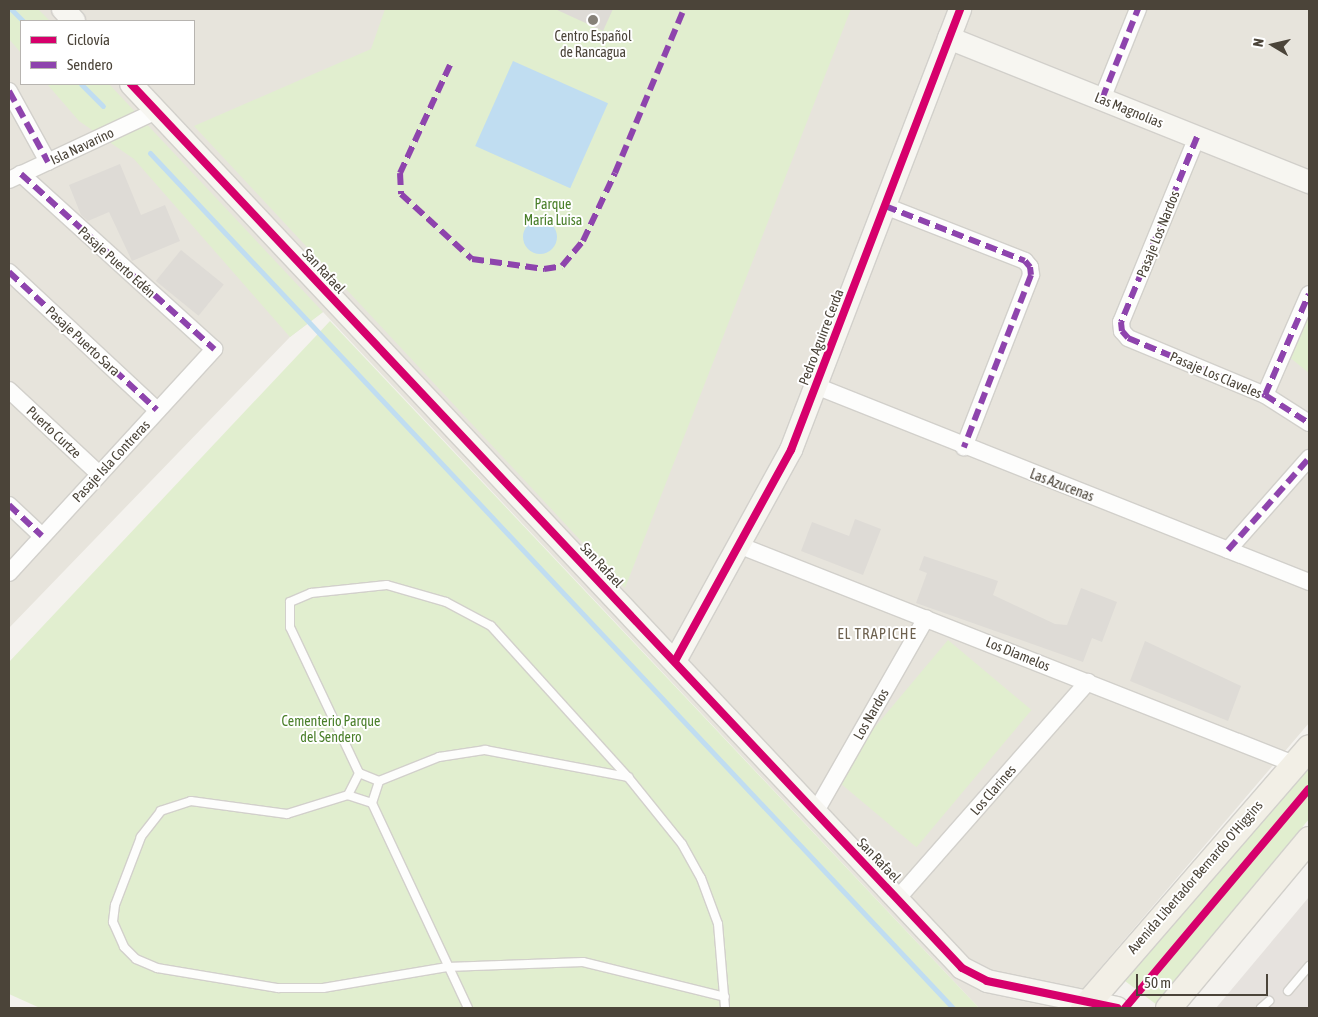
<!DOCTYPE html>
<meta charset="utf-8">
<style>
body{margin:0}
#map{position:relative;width:1318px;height:1017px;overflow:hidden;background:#f4f2ee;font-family:"Asap Condensed",sans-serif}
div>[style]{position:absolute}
.residential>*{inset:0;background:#e7e4dc}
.industrial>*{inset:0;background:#e6e2de}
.green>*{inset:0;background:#e1eecf;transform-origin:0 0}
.water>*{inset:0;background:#c0ddf1;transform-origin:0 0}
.round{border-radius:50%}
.stream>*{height:5px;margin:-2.5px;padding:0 2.5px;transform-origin:2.5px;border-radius:2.5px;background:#c0ddf1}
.building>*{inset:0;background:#dedbd6;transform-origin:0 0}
.roads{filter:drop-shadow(1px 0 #d2d0cb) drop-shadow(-1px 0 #d2d0cb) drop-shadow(0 1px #d2d0cb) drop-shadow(0 -1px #d2d0cb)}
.lane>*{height:8px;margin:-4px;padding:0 4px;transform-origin:4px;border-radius:4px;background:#fdfdfc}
.street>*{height:16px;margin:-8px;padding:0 8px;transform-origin:8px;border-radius:8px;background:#fdfdfc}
.secondary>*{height:22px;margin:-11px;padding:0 11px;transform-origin:11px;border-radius:11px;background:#f7f6f1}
.primary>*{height:25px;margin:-12.5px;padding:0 12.5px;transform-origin:12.5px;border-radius:12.5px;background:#f2efe6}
.quiet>*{height:6px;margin-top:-3px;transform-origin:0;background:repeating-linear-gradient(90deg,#8e44ad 0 12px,transparent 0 18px)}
.cycleway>*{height:8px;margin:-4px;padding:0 4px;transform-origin:4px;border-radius:4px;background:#d6006c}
.dots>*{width:14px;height:14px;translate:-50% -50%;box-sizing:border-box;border:2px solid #fff;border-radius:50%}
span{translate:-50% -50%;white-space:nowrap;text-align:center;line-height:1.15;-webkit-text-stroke:4px #fff;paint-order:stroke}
.poi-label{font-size:14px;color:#4b4439}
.street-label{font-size:14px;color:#4b4439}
.park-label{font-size:14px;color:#4a7f2a}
.neighbourhood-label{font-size:15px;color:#6e6250;letter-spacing:1px}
.frame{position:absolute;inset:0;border:10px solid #4b4439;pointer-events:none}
.legend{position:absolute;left:20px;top:20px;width:175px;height:65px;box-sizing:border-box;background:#fff;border:1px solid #b7b4b0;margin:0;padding:6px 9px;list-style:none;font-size:15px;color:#4b4439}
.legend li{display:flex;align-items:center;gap:10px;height:25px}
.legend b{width:25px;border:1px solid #b7b4b0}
.north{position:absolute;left:1248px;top:20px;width:50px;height:50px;-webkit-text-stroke:4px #fff;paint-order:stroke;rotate:279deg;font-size:14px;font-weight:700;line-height:20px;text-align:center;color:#4b4439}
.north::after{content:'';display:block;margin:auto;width:18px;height:22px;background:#4b4439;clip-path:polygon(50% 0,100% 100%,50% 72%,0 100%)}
.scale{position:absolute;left:1136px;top:974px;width:132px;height:22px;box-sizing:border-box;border:2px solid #4b4439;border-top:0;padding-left:6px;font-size:15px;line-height:18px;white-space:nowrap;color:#4b4439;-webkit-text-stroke:4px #fff;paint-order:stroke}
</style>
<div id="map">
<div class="residential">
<div style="clip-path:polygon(evenodd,9px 9px,1309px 9px,1309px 723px,1066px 1008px,979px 1008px,323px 312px,290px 337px,9px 628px,9px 9px,21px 21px,194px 21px,194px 84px,21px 84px,21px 21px)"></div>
</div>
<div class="industrial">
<div style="clip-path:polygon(1309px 897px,1309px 1008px,1216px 1008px)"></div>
</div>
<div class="green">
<div style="clip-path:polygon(9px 9px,38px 9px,50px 21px,21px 21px,21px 53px,9px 39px)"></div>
<div style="clip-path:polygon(385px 9px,851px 9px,625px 588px,194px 126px,371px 49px)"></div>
<div style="clip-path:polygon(47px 84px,109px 84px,323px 312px,290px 337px,134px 159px,79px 121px)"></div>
<div style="clip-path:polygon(1309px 310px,1309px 373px,1288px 356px)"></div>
<div style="clip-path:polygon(330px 321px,979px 1008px,40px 1008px,9px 994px,9px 662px)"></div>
<div style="left:948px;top:640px;width:109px;height:179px;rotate:40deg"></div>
<div style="clip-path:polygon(1309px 762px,1309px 819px,1157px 1005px,1121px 978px)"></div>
</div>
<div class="water">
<div style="left:513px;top:61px;width:104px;height:93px;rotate:24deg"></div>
<div class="round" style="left:523px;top:220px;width:34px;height:34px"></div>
</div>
<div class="stream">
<div style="left:11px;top:9px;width:17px;rotate:45deg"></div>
<div style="left:81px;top:84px;width:31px;rotate:45deg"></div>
<div style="left:150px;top:153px;width:1173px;rotate:46.8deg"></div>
</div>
<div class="building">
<div style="clip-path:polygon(555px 9px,613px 9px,603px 31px)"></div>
<div style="clip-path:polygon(120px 164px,141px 215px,165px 205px,180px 241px,132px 261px,109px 212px,88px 221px,81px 215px,69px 185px)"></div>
<div style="left:181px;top:250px;width:55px;height:40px;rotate:39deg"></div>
<div style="clip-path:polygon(855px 519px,881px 529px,863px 575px,801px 551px,812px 522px,849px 536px)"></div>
<div style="clip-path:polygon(924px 556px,998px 581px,993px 595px,1055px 624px,1067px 625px,1081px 588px,1117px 602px,1102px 642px,1092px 638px,1083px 662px,916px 603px,927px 573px,919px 570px)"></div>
<div style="clip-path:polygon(1145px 641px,1241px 686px,1228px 721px,1130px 681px)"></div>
</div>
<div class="roads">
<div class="lane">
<div style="left:359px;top:773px;width:161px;rotate:-115.3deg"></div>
<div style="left:290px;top:627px;width:25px;rotate:-90deg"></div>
<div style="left:290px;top:602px;width:23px;rotate:-23deg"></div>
<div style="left:311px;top:593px;width:76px;rotate:-6deg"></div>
<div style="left:387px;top:585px;width:61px;rotate:16.1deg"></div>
<div style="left:446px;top:602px;width:51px;rotate:28.1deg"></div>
<div style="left:491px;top:626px;width:204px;rotate:47.8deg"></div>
<div style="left:628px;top:777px;width:86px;rotate:51.1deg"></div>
<div style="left:682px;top:844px;width:39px;rotate:61deg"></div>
<div style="left:701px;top:878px;width:49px;rotate:69.7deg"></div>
<div style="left:718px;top:924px;width:84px;rotate:85.2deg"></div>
<div style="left:348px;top:795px;width:64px;rotate:162.7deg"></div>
<div style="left:287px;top:814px;width:97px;rotate:-172.3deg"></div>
<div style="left:191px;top:801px;width:32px;rotate:162deg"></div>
<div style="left:161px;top:811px;width:33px;rotate:128deg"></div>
<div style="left:141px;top:837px;width:73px;rotate:110.9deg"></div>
<div style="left:115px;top:905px;width:17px;rotate:97deg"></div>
<div style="left:113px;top:922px;width:27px;rotate:66deg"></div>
<div style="left:124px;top:947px;width:17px;rotate:45deg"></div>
<div style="left:136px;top:959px;width:23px;rotate:23deg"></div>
<div style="left:157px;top:968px;width:123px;rotate:9.4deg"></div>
<div style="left:278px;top:988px;width:45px"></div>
<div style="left:323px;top:988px;width:126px;rotate:-9.6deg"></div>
<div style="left:447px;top:967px;width:136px;rotate:-2.1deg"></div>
<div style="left:583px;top:962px;width:146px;rotate:13.8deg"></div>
<div style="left:372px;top:803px;width:23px;rotate:-72deg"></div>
<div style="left:1288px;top:991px;width:33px;rotate:-50deg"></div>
<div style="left:468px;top:1008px;width:226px;rotate:-115.1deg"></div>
<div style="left:372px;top:803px;width:25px;rotate:-162deg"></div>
<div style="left:348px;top:795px;width:25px;rotate:-63deg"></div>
<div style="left:359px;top:773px;width:22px;rotate:22deg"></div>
<div style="left:379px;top:781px;width:65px;rotate:-21.8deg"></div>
<div style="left:439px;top:757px;width:47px;rotate:-8.7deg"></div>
<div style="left:485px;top:750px;width:146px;rotate:10.7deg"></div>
<div style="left:1261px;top:1008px;width:11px;rotate:-41deg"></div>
</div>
<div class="street">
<div style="left:9px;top:91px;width:81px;rotate:61.2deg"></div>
<div style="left:1102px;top:99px;width:97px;rotate:-68.2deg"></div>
<div style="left:1197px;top:137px;width:200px;rotate:112.3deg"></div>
<div style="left:1121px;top:322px;width:9px;rotate:84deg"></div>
<div style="left:1122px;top:331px;width:9px;rotate:49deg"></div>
<div style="left:1128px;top:338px;width:148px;rotate:22.6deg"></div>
<div style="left:1265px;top:395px;width:52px;rotate:32.5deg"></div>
<div style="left:9px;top:180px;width:162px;rotate:-25.1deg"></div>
<div style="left:885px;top:206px;width:150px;rotate:21.4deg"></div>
<div style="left:1025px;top:261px;width:8px;rotate:50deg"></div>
<div style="left:1030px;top:267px;width:8px;rotate:83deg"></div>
<div style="left:1031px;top:275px;width:185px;rotate:111.3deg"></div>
<div style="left:9px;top:272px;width:202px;rotate:43deg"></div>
<div style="left:816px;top:386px;width:531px;rotate:21.68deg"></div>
<div style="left:9px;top:390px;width:123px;rotate:43deg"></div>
<div style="left:1265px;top:395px;width:110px;rotate:-66.5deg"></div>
<div style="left:9px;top:505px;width:45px;rotate:43.2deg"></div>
<div style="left:741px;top:546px;width:594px;rotate:21.52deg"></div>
<div style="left:1228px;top:550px;width:123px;rotate:-48.6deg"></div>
<div style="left:9px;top:573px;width:304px;rotate:-47.5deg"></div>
<div style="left:214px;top:349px;width:261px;rotate:-137.8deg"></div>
<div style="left:816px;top:811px;width:222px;rotate:-60.3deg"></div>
<div style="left:898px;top:898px;width:288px;rotate:-48.7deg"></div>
</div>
<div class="secondary">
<div style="left:63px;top:9px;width:16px;rotate:47deg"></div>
<div style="left:949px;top:38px;width:388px;rotate:21.8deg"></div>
<div style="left:131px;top:84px;width:1213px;rotate:46.77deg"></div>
<div style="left:962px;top:968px;width:28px;rotate:27deg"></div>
<div style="left:987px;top:981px;width:133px;rotate:11.7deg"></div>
<div style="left:675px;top:661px;width:241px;rotate:-61.2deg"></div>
<div style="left:791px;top:450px;width:472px;rotate:-69deg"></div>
</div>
<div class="primary">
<div style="left:1083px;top:1008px;width:345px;rotate:-49.1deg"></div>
<div style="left:1168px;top:1008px;width:220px;rotate:-50.2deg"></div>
</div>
</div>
<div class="quiet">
<div style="left:450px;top:65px;width:119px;rotate:114.8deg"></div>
<div style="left:400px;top:173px;width:21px;rotate:87deg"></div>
<div style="left:401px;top:194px;width:96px;rotate:42.5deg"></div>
<div style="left:472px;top:259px;width:73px;rotate:7.9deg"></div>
<div style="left:544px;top:269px;width:18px;rotate:-9deg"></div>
<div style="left:562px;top:266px;width:33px;rotate:-50deg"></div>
<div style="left:583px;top:241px;width:75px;rotate:-64.8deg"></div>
<div style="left:615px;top:173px;width:178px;rotate:-67.2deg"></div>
<div style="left:9px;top:91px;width:81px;rotate:61.2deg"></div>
<div style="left:1102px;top:99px;width:97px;rotate:-68.2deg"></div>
<div style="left:1197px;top:137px;width:200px;rotate:112.3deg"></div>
<div style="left:1121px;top:322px;width:9px;rotate:84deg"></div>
<div style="left:1122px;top:331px;width:9px;rotate:49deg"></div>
<div style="left:1128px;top:338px;width:148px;rotate:22.6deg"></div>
<div style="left:1265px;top:395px;width:52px;rotate:32.5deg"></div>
<div style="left:21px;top:174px;width:261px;rotate:42.2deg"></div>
<div style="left:885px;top:206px;width:150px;rotate:21.4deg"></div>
<div style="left:1025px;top:261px;width:8px;rotate:50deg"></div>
<div style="left:1030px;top:267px;width:8px;rotate:83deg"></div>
<div style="left:1031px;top:275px;width:185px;rotate:111.3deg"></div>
<div style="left:9px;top:272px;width:202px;rotate:43deg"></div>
<div style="left:1265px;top:395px;width:110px;rotate:-66.5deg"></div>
<div style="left:9px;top:505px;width:45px;rotate:43.2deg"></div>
<div style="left:1228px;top:550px;width:123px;rotate:-48.6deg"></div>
</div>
<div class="cycleway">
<div style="left:131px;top:84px;width:1213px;rotate:46.77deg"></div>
<div style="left:962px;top:968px;width:28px;rotate:27deg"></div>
<div style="left:987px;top:981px;width:133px;rotate:11.7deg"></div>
<div style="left:675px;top:661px;width:241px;rotate:-61.2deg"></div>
<div style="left:791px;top:450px;width:472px;rotate:-69deg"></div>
<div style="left:1125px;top:1008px;width:286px;rotate:-50deg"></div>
</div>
<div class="dots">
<div style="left:593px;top:20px;background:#868178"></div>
</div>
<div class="poi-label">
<span style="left:593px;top:44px">Centro Español<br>de Rancagua</span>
</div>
<div class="street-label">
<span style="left:1129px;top:110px;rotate:22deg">Las Magnolias</span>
<span style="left:82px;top:146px;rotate:-25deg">Isla Navarino</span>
<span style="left:1158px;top:234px;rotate:-68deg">Pasaje Los Nardos</span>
<span style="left:117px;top:262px;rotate:42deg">Pasaje Puerto Edén</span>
<span style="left:324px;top:271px;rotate:47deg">San Rafael</span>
<span style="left:821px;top:337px;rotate:-69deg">Pedro Aguirre Cerda</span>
<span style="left:83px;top:341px;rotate:43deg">Pasaje Puerto Sara</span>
<span style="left:1216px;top:375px;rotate:23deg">Pasaje Los Claveles</span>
<span style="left:54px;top:432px;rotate:43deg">Puerto Curtze</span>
<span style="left:111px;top:461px;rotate:-47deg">Pasaje Isla Contreras</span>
<span style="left:1062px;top:485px;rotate:21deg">Las Azucenas</span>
<span style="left:602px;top:565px;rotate:47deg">San Rafael</span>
<span style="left:1018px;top:654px;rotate:22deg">Los Diamelos</span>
<span style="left:871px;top:714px;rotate:-60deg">Los Nardos</span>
<span style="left:993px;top:790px;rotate:-49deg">Los Clarines</span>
<span style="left:879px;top:860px;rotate:46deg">San Rafael</span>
<span style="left:1195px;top:877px;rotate:-49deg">Avenida Libertador Bernardo O'Higgins</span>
</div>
<div class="park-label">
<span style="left:553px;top:212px">Parque<br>María Luisa</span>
<span style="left:331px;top:729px">Cementerio Parque<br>del Sendero</span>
</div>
<div class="neighbourhood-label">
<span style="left:877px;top:634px">EL TRAPICHE</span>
</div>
<div class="frame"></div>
<ul class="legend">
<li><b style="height:6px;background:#d6006c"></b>Ciclovía</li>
<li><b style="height:6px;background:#8e44ad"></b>Sendero</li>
</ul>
<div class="north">N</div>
<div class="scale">50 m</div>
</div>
